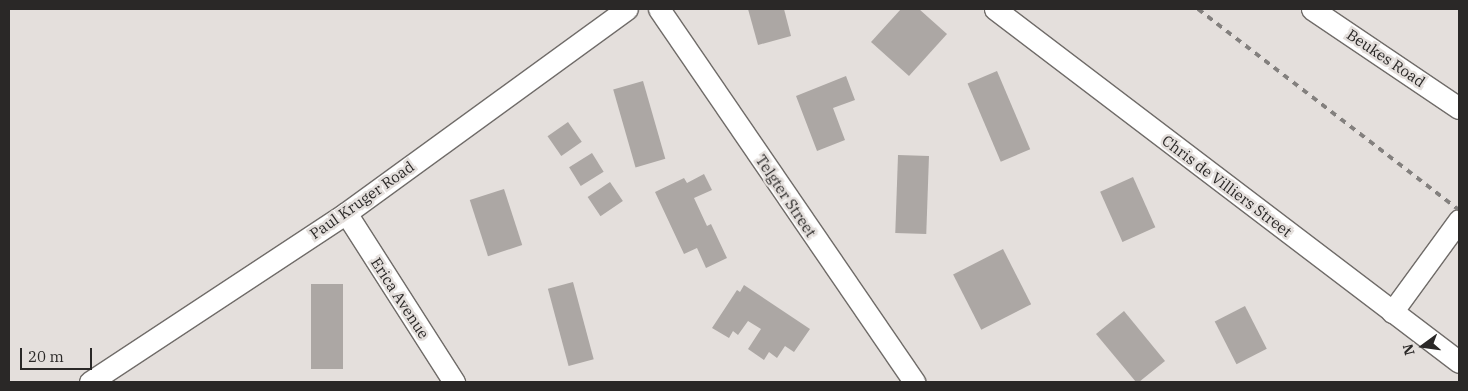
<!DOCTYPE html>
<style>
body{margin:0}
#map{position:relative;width:1468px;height:391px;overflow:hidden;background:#e4dfdc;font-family:"IBM Plex Serif",serif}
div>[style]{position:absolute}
.building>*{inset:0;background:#aca7a4;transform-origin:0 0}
.roads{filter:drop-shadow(1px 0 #706c69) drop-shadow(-1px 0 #706c69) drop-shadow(0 1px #706c69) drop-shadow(0 -1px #706c69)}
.minor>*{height:21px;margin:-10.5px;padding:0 10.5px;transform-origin:10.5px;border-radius:10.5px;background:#fff}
.rail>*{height:4px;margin-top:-2px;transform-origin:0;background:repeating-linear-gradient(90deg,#83807e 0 6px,transparent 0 12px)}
span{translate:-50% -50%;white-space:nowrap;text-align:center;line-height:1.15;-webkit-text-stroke:5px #e4dfdc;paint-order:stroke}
.street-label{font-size:15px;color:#2a2827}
.frame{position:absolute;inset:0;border:10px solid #2a2827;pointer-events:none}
.north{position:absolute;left:1398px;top:321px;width:50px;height:50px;-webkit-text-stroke:4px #e4dfdc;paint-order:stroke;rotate:256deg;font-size:14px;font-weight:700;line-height:20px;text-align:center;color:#2a2827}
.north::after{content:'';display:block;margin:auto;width:18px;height:22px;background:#2a2827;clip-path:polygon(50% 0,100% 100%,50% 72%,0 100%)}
.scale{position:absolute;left:20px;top:348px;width:72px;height:22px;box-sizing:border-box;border:2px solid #2a2827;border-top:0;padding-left:6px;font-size:15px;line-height:18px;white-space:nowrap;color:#2a2827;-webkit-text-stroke:4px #e4dfdc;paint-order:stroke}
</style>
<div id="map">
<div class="building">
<div style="clip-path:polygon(748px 9px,784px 9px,791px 36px,758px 45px)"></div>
<div style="clip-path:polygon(901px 9px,919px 9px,947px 34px,909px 76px,871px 42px)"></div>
<div style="left:997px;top:71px;width:85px;height:32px;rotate:67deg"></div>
<div style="clip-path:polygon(846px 76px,855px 100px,833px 108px,845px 140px,817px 151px,796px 96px)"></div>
<div style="left:643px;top:81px;width:81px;height:31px;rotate:74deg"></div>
<div style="left:568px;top:122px;width:24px;height:25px;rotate:55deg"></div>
<div style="left:592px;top:153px;width:22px;height:27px;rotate:58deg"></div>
<div style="left:898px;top:155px;width:31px;height:78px;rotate:2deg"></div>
<div style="clip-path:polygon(704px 174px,712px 190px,694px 198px,707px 226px,711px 224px,727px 258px,706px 268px,697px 248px,684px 254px,655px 192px,684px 178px,687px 183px)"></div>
<div style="left:1133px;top:177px;width:55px;height:36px;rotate:66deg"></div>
<div style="left:610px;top:182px;width:23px;height:27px;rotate:56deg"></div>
<div style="left:504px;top:189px;width:59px;height:36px;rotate:72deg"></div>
<div style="left:1003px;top:249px;width:62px;height:56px;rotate:63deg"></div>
<div style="left:573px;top:282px;width:80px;height:26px;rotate:75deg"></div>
<div style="left:311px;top:284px;width:32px;height:85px"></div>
<div style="clip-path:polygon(744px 285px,810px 329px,794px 352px,785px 346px,777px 358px,769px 352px,764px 360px,748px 349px,761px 329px,748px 321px,738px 335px,733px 331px,729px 338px,712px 328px,737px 290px,740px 292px)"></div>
<div style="left:1245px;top:306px;width:48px;height:34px;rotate:63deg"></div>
<div style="clip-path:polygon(1124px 311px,1165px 361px,1139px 382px,1136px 382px,1096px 334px)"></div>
</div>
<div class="roads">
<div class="minor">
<div style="left:659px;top:9px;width:452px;rotate:55.6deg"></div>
<div style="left:995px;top:9px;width:583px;rotate:37.26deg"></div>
<div style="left:1312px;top:9px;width:177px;rotate:34deg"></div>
<div style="left:346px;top:213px;width:201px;rotate:57.4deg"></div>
<div style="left:1392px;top:312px;width:114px;rotate:-53.9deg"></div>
<div style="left:90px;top:382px;width:307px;rotate:-33.4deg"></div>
<div style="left:346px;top:213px;width:347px;rotate:-36deg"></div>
</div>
</div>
<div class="rail">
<div style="left:1198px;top:9px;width:329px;rotate:37.6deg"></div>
</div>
<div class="street-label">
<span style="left:1386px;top:58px;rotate:34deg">Beukes Road</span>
<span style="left:1227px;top:186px;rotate:37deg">Chris de Villiers Street</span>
<span style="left:786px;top:196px;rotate:56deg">Telgter Street</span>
<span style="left:362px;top:200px;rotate:-35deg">Paul Kruger Road</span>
<span style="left:400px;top:298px;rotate:57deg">Erica Avenue</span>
</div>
<div class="frame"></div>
<div class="north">N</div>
<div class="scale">20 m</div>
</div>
